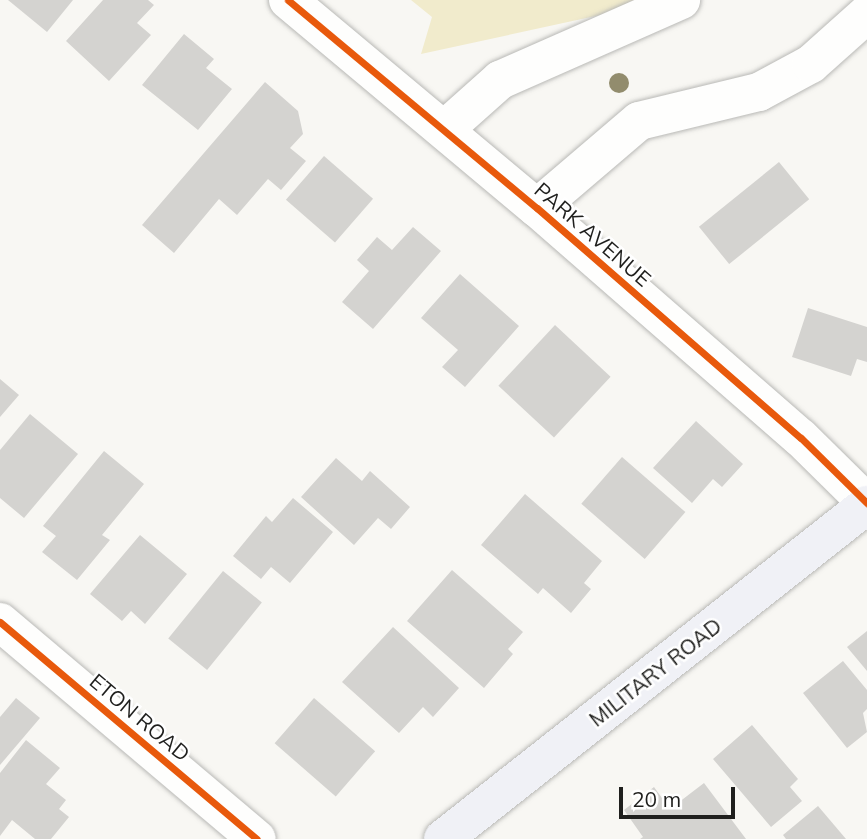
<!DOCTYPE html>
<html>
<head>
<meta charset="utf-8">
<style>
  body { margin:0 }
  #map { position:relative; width:867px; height:839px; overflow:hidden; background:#f8f7f3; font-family:Mulish,sans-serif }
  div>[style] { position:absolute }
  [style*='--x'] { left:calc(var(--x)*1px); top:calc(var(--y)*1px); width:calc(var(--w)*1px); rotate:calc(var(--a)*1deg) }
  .green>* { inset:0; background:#f1ebcc }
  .building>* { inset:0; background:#d4d3d0; transform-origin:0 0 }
  .roads { filter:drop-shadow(0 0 2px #b9b9b6) drop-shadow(0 0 2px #b9b9b6) }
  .minor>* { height:38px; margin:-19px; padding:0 19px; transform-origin:19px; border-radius:19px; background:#fefefd }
  .major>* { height:38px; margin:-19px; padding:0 19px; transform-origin:19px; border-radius:19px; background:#f0f1f6 }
  .cycleway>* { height:7px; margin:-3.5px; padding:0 3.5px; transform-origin:3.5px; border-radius:3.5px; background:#e8590c }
  .trees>* { width:20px; height:20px; margin:-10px; border-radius:50%; background:#928c6d }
  span { translate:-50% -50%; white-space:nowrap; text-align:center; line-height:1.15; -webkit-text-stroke:5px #fff; paint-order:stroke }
  .street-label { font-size:21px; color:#1f1f1d }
  .scale { position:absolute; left:619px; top:787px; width:116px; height:32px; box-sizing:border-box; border:4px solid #1f1f1d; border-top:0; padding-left:9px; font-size:21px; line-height:24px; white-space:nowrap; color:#1f1f1d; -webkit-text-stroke:5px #fff; paint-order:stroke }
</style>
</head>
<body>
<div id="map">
  <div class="green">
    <i style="clip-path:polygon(411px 0,644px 0,637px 7px,421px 54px,432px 17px)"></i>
  </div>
  <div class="building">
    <i style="clip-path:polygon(8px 0,73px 0,47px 32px)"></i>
    <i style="clip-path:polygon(103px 0,148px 0,154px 5px,137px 23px,151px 35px,109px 81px,66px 41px)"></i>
    <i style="clip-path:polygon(184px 34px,214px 59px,206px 68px,232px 89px,198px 130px,142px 85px)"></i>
    <i style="clip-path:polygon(265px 82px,298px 111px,303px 134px,290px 148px,306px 161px,281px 190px,268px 179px,237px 215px,219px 199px,174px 253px,142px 225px)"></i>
    <i style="left:324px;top:156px;width:65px;height:58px;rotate:41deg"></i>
    <i style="left:779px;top:162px;width:48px;height:103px;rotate:51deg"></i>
    <i style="clip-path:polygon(413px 227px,441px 251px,373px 329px,342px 302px,369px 271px,357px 260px,377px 237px,392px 250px)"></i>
    <i style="clip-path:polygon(460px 274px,519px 326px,465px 387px,442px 367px,458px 350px,421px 318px)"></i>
    <i style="clip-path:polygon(808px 308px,867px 327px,867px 362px,857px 359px,851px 376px,792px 357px)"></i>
    <i style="left:555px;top:325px;width:76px;height:83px;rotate:43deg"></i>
    <i style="clip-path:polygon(0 379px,19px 395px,0 417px)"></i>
    <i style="clip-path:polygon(30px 414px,78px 454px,24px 518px,0 498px,0 450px)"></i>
    <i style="clip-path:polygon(696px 421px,743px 464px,722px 487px,713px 479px,692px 503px,653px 468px)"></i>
    <i style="clip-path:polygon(104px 451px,144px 484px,102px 535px,110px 540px,77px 580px,42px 552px,56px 536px,43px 526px)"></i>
    <i style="left:622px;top:457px;width:84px;height:62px;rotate:41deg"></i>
    <i style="clip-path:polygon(336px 458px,362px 481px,370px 471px,410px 507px,391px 529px,378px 518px,354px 545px,301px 497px)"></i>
    <i style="clip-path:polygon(525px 494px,602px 561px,584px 583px,591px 589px,571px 613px,543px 588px,538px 594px,481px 545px)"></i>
    <i style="clip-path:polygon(293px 498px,333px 532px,290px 583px,271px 567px,261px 579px,233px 556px,266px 516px,272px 522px)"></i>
    <i style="clip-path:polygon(140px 535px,187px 574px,145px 624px,131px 611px,122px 621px,90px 594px)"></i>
    <i style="clip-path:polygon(452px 570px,523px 632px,508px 649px,513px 654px,484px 688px,407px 621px)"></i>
    <i style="left:223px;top:571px;width:50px;height:87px;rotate:39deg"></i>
    <i style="clip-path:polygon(393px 627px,459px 688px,433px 717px,423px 707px,399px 733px,342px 682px)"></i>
    <i style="clip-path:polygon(867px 631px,867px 671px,847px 647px)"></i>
    <i style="clip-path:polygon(843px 661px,867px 690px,867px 709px,863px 713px,867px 732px,847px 748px,803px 693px)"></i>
    <i style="clip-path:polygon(16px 698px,40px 718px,0 765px,0 717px)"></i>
    <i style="left:314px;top:698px;width:81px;height:60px;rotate:41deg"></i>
    <i style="clip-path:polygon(752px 725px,798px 779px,790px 787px,802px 801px,771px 827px,713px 759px)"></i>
    <i style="clip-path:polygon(26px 740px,60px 768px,46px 784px,66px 800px,59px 809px,69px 817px,51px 839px,35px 839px,12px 820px,0 836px,0 773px)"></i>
    <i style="clip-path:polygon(704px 783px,746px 839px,640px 839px,643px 837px,624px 810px,654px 787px,670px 809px)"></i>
    <i style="clip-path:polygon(818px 806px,846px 839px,786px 839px,783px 835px)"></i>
  </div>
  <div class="roads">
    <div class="minor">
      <i style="--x:288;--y:0;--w:324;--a:39.9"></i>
      <i style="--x:537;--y:208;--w:350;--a:41.1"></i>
      <i style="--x:801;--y:438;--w:93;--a:44.6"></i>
      <i style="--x:445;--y:129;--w:74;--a:-41.7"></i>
      <i style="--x:500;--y:80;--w:198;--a:-23.8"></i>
      <i style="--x:537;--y:208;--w:134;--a:-40.5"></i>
      <i style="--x:639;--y:121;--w:123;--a:-13.6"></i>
      <i style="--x:759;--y:92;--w:59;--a:-28.3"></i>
      <i style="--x:811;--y:64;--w:75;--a:-41.8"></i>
      <i style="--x:0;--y:622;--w:336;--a:40.2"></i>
    </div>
    <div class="major">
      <i style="--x:443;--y:839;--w:540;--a:-38.23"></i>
    </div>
  </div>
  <div class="cycleway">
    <i style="--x:288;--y:0;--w:324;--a:39.9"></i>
    <i style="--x:537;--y:208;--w:350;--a:41.1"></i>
    <i style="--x:801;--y:438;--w:93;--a:44.6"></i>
    <i style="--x:0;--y:622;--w:336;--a:40.2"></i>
  </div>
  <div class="trees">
    <i style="left:619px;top:83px"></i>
  </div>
  <div class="street-label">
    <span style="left:593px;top:234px;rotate:41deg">PARK AVENUE</span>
    <span style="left:655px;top:672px;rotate:-38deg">MILITARY ROAD</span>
    <span style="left:140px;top:717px;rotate:40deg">ETON ROAD</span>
  </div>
  <div class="scale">20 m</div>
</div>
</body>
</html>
